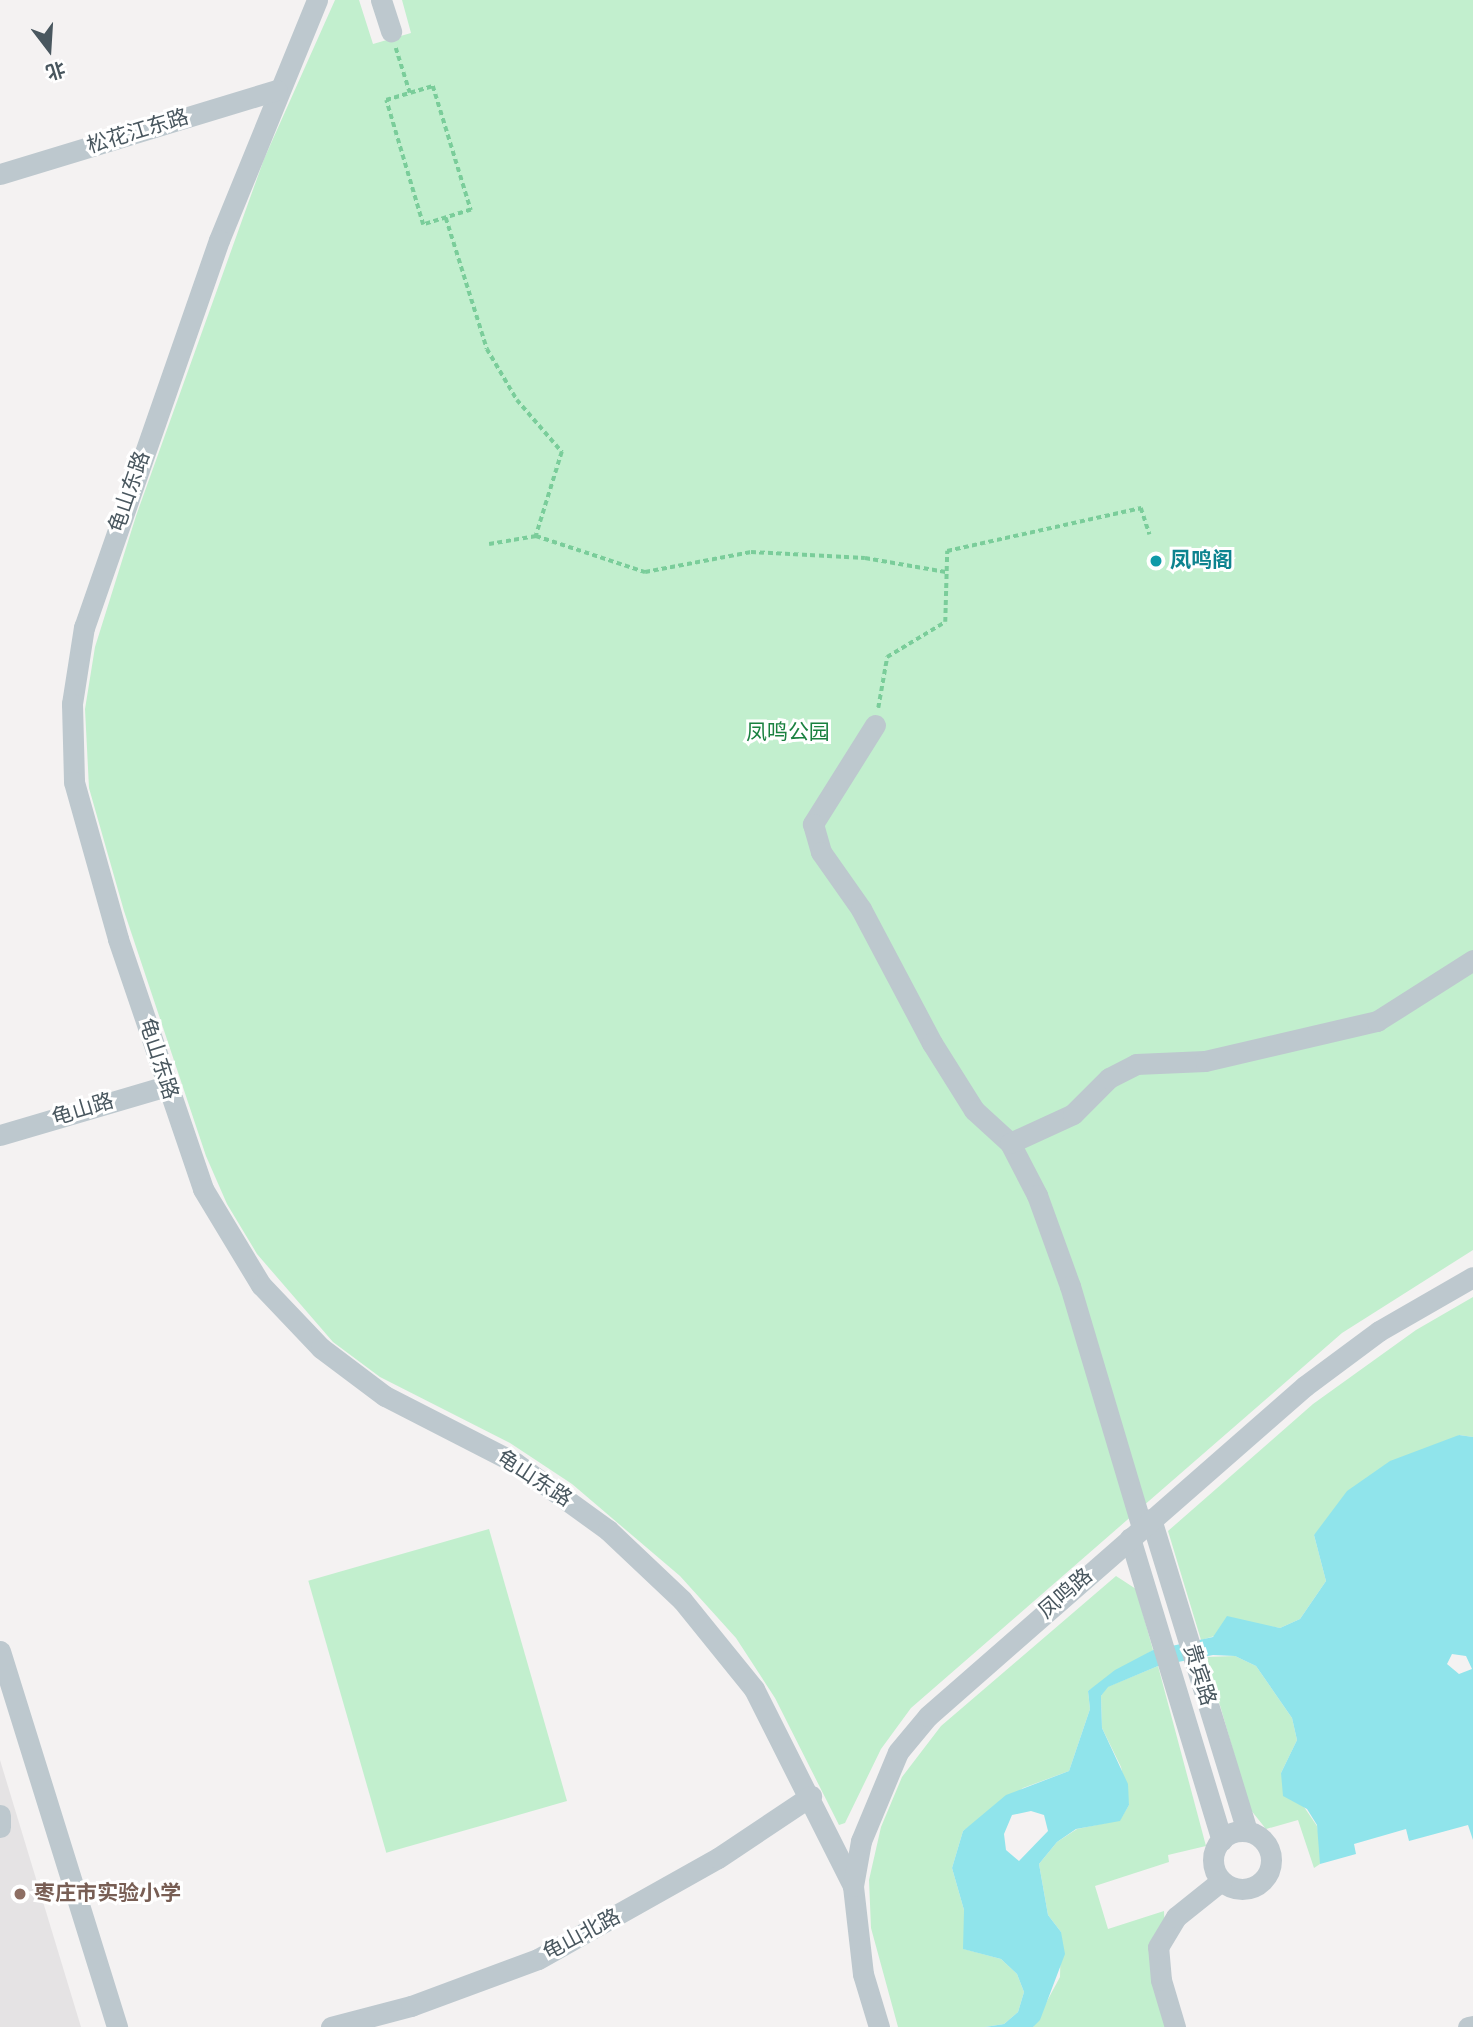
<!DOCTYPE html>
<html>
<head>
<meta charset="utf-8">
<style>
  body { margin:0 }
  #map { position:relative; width:1473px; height:2027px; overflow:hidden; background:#f4f2f2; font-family:"Sofia Sans Condensed","Noto Sans SC",sans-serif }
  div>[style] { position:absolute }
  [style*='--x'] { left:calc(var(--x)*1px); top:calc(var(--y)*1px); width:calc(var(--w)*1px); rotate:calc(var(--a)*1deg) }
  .education>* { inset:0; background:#e5e3e4 }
  .green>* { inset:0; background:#c2efce; transform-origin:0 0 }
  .water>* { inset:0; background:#90e4eb }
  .path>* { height:3.5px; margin-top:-1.75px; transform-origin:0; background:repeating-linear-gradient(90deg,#7acd9a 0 5px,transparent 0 8.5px) }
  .minor>* { height:21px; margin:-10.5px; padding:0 10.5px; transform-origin:10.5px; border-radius:10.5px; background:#bdc8ce }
  .minor>.ring { margin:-10.5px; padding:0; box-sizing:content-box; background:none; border:21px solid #bdc8ce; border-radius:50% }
  .dots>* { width:19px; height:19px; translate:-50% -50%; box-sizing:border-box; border:4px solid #fff; border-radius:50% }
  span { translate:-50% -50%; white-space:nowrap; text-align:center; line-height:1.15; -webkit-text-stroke:6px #fff; paint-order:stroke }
  .street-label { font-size:21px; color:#49575f }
  .culture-label { font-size:21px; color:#0d838f; font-weight:700 }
  .left { translate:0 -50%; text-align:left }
  .park-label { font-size:21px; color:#1a8140 }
  .education-label { font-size:21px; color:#785e54; font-weight:700 }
  .north { position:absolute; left:14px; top:14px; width:70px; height:70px; -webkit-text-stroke:5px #fff; paint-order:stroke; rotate:163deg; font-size:19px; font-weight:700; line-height:28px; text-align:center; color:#49575f }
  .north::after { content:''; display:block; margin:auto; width:24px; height:32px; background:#49575f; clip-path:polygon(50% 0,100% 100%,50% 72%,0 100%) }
</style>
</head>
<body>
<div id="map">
  <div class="education">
    <i style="clip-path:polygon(0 1760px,81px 2027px,0 2027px)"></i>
  </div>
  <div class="green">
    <i style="clip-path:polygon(335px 0,359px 0,373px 44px,411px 33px,402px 0,1473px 0,1473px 1250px,1342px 1333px,911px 1708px,881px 1749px,845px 1823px,839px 1825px,775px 1698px,736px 1638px,680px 1576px,572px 1484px,510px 1443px,380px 1377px,333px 1342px,257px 1254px,227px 1204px,206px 1156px,124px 911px,89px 788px,85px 709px,95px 647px,136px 516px,264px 159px)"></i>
    <i style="clip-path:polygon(1473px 1297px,1473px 1437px,1459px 1435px,1314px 1535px,1326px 1581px,1300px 1619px,1280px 1628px,1256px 1624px,1201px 1640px,1168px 1531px,1313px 1404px,1416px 1330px)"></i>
    <i style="left:489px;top:1529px;width:283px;height:188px;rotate:74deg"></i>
    <i style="clip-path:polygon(1116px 1576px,1136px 1589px,1153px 1650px,1088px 1691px,1090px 1709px,1069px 1771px,1023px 1788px,963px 1831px,952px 1868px,964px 1910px,964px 1949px,1001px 1959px,1017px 1974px,1024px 1992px,1018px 2012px,1004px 2024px,985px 2027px,898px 2027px,871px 1928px,869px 1880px,881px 1827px,902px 1777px,941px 1726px)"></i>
    <i style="clip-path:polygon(1235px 1656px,1256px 1666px,1292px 1718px,1297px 1740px,1281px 1773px,1317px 1826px,1321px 1847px,1320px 1864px,1314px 1868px,1298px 1820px,1266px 1829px,1250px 1809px,1206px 1657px)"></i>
    <i style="clip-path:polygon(1158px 1666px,1206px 1846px,1168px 1855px,1169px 1862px,1095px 1886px,1108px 1929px,1164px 1911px,1168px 2027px,1033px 2027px,1060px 1977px,1061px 1932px,1048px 1915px,1039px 1864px,1057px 1842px,1077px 1829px,1120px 1820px,1129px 1805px,1121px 1767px,1102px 1728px,1101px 1696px,1107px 1687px)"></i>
  </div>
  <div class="water">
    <i style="clip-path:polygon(evenodd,1459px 1435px,1473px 1437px,1473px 1840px,1468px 1825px,1409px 1841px,1406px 1829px,1354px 1844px,1356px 1854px,1320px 1864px,1317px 1825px,1307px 1809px,1283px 1796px,1281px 1773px,1297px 1740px,1292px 1718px,1256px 1666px,1235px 1656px,1213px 1655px,1158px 1666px,1108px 1687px,1101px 1696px,1102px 1728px,1128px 1784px,1129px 1805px,1120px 1821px,1076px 1829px,1057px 1842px,1039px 1864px,1048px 1915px,1061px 1932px,1065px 1954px,1040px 2020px,1033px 2027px,985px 2027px,1004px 2024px,1018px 2012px,1024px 1992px,1017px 1974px,1001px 1959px,963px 1949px,964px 1910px,952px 1868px,963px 1831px,1006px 1795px,1069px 1771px,1090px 1709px,1088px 1691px,1115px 1670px,1153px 1650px,1213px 1637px,1227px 1616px,1280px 1628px,1300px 1619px,1326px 1581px,1314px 1535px,1347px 1491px,1390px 1461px,1459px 1435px,1452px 1654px,1466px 1656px,1472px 1669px,1459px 1674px,1447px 1664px,1452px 1654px,1459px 1435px,1031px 1811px,1044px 1815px,1048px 1831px,1019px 1861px,1006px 1850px,1004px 1834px,1012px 1815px,1031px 1811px)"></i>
  </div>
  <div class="path">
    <i style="--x:396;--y:48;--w:47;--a:72.7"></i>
    <i style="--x:433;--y:86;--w:130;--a:73"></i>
    <i style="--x:471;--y:210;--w:50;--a:162.6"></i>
    <i style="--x:423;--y:225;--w:130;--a:-106.5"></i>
    <i style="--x:386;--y:100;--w:49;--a:-16.6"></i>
    <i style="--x:446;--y:218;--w:137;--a:72.6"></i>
    <i style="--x:487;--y:349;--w:59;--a:59.5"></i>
    <i style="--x:517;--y:400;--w:69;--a:49.1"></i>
    <i style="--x:562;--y:452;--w:88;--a:107.2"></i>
    <i style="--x:536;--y:536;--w:115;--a:18.3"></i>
    <i style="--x:645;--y:572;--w:108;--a:-10.7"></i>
    <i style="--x:751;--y:552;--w:114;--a:3"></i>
    <i style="--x:865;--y:558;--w:82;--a:9.8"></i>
    <i style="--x:489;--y:544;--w:48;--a:-9.7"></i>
    <i style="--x:878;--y:708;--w:52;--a:-80"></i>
    <i style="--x:887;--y:657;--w:68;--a:-31.1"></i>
    <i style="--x:945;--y:622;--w:71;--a:-88.4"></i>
    <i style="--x:947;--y:551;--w:199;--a:-12.5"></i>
    <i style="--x:1141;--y:508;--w:28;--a:72"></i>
  </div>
  <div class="minor">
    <i style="--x:317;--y:0;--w:259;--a:112.2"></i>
    <i style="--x:219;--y:240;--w:410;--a:109.2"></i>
    <i style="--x:84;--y:627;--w:78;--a:98.9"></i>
    <i style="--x:72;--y:704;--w:78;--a:88.5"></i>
    <i style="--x:74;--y:782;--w:163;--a:74.3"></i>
    <i style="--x:118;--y:939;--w:264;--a:71.2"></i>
    <i style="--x:203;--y:1189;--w:112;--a:58.9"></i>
    <i style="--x:261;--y:1285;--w:87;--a:46.4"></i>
    <i style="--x:321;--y:1348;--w:80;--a:36.9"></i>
    <i style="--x:385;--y:1396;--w:145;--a:27.1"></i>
    <i style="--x:514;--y:1462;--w:116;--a:35.9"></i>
    <i style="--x:608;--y:1530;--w:102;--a:43.4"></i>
    <i style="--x:682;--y:1600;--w:114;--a:51"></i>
    <i style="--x:754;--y:1689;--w:220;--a:63.3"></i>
    <i style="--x:381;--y:0;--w:33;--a:72"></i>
    <i style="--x:0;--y:174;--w:289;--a:-16.9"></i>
    <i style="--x:875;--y:725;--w:117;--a:122.1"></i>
    <i style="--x:813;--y:824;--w:29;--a:74"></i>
    <i style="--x:821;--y:852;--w:70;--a:54.9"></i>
    <i style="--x:861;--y:909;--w:152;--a:62.1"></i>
    <i style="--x:932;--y:1043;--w:79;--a:57.9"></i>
    <i style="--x:974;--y:1110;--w:49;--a:42.5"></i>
    <i style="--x:1010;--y:1143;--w:59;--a:62.6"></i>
    <i style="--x:1037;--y:1195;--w:97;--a:70.1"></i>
    <i style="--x:1070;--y:1286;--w:252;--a:73.4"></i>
    <i style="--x:0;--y:1135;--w:174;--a:-16.4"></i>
    <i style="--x:1010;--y:1143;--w:69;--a:-24.7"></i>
    <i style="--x:1073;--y:1114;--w:51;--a:-45"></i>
    <i style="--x:1109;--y:1078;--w:30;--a:-27"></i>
    <i style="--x:1136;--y:1064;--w:69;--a:-2.5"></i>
    <i style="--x:1205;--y:1061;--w:177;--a:-13.1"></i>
    <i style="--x:1377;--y:1021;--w:114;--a:-32.4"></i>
    <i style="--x:1151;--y:1519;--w:326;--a:72.9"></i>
    <i style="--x:1130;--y:1538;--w:316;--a:73.1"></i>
    <i style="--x:0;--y:1651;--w:394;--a:72.7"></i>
    <i style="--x:0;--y:1815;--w:12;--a:90"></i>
    <i class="ring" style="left:1213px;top:1831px;width:37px;height:37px"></i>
    <i style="--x:331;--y:2027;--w:83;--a:-14.7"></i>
    <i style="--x:411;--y:2006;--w:135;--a:-20.3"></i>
    <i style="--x:538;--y:1959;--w:206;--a:-29.3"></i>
    <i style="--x:718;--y:1858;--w:112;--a:-33.7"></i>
    <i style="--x:879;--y:2027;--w:55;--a:-106.8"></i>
    <i style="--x:863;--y:1974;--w:89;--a:-96.5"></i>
    <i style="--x:853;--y:1886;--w:46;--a:-79.9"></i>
    <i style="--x:861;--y:1841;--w:96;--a:-67.4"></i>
    <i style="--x:898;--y:1752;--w:47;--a:-50.2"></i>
    <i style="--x:928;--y:1716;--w:501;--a:-41.2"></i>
    <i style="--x:1305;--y:1386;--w:92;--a:-36.6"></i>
    <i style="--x:1379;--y:1331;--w:108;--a:-29.9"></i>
    <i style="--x:1175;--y:2027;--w:49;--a:-106.6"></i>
    <i style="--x:1161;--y:1980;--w:33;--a:-95"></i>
    <i style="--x:1158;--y:1947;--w:35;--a:-59"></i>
    <i style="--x:1176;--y:1917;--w:58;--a:-38.7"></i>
    <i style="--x:1468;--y:2027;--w:5;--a:-11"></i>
  </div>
  <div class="dots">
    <i style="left:1156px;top:561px;background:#0f9aa8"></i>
    <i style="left:20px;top:1894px;background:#8d6e63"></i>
  </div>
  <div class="street-label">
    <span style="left:138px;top:132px;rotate:-17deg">松花江东路</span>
    <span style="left:130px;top:492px;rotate:-71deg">龟山东路</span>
    <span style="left:158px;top:1059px;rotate:72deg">龟山东路</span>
    <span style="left:83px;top:1110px;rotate:-17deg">龟山路</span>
    <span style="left:534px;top:1479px;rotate:33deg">龟山东路</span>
    <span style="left:1066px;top:1594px;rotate:-41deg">凤鸣路</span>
    <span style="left:1199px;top:1675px;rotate:73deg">贵宾路</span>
    <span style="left:582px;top:1935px;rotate:-28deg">龟山北路</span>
  </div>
  <div class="culture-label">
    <span class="left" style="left:1170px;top:561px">凤鸣阁</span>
  </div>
  <div class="park-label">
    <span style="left:788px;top:733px">凤鸣公园</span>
  </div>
  <div class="education-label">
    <span class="left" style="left:34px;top:1894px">枣庄市实验小学</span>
  </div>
  <div class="north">北</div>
</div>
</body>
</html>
